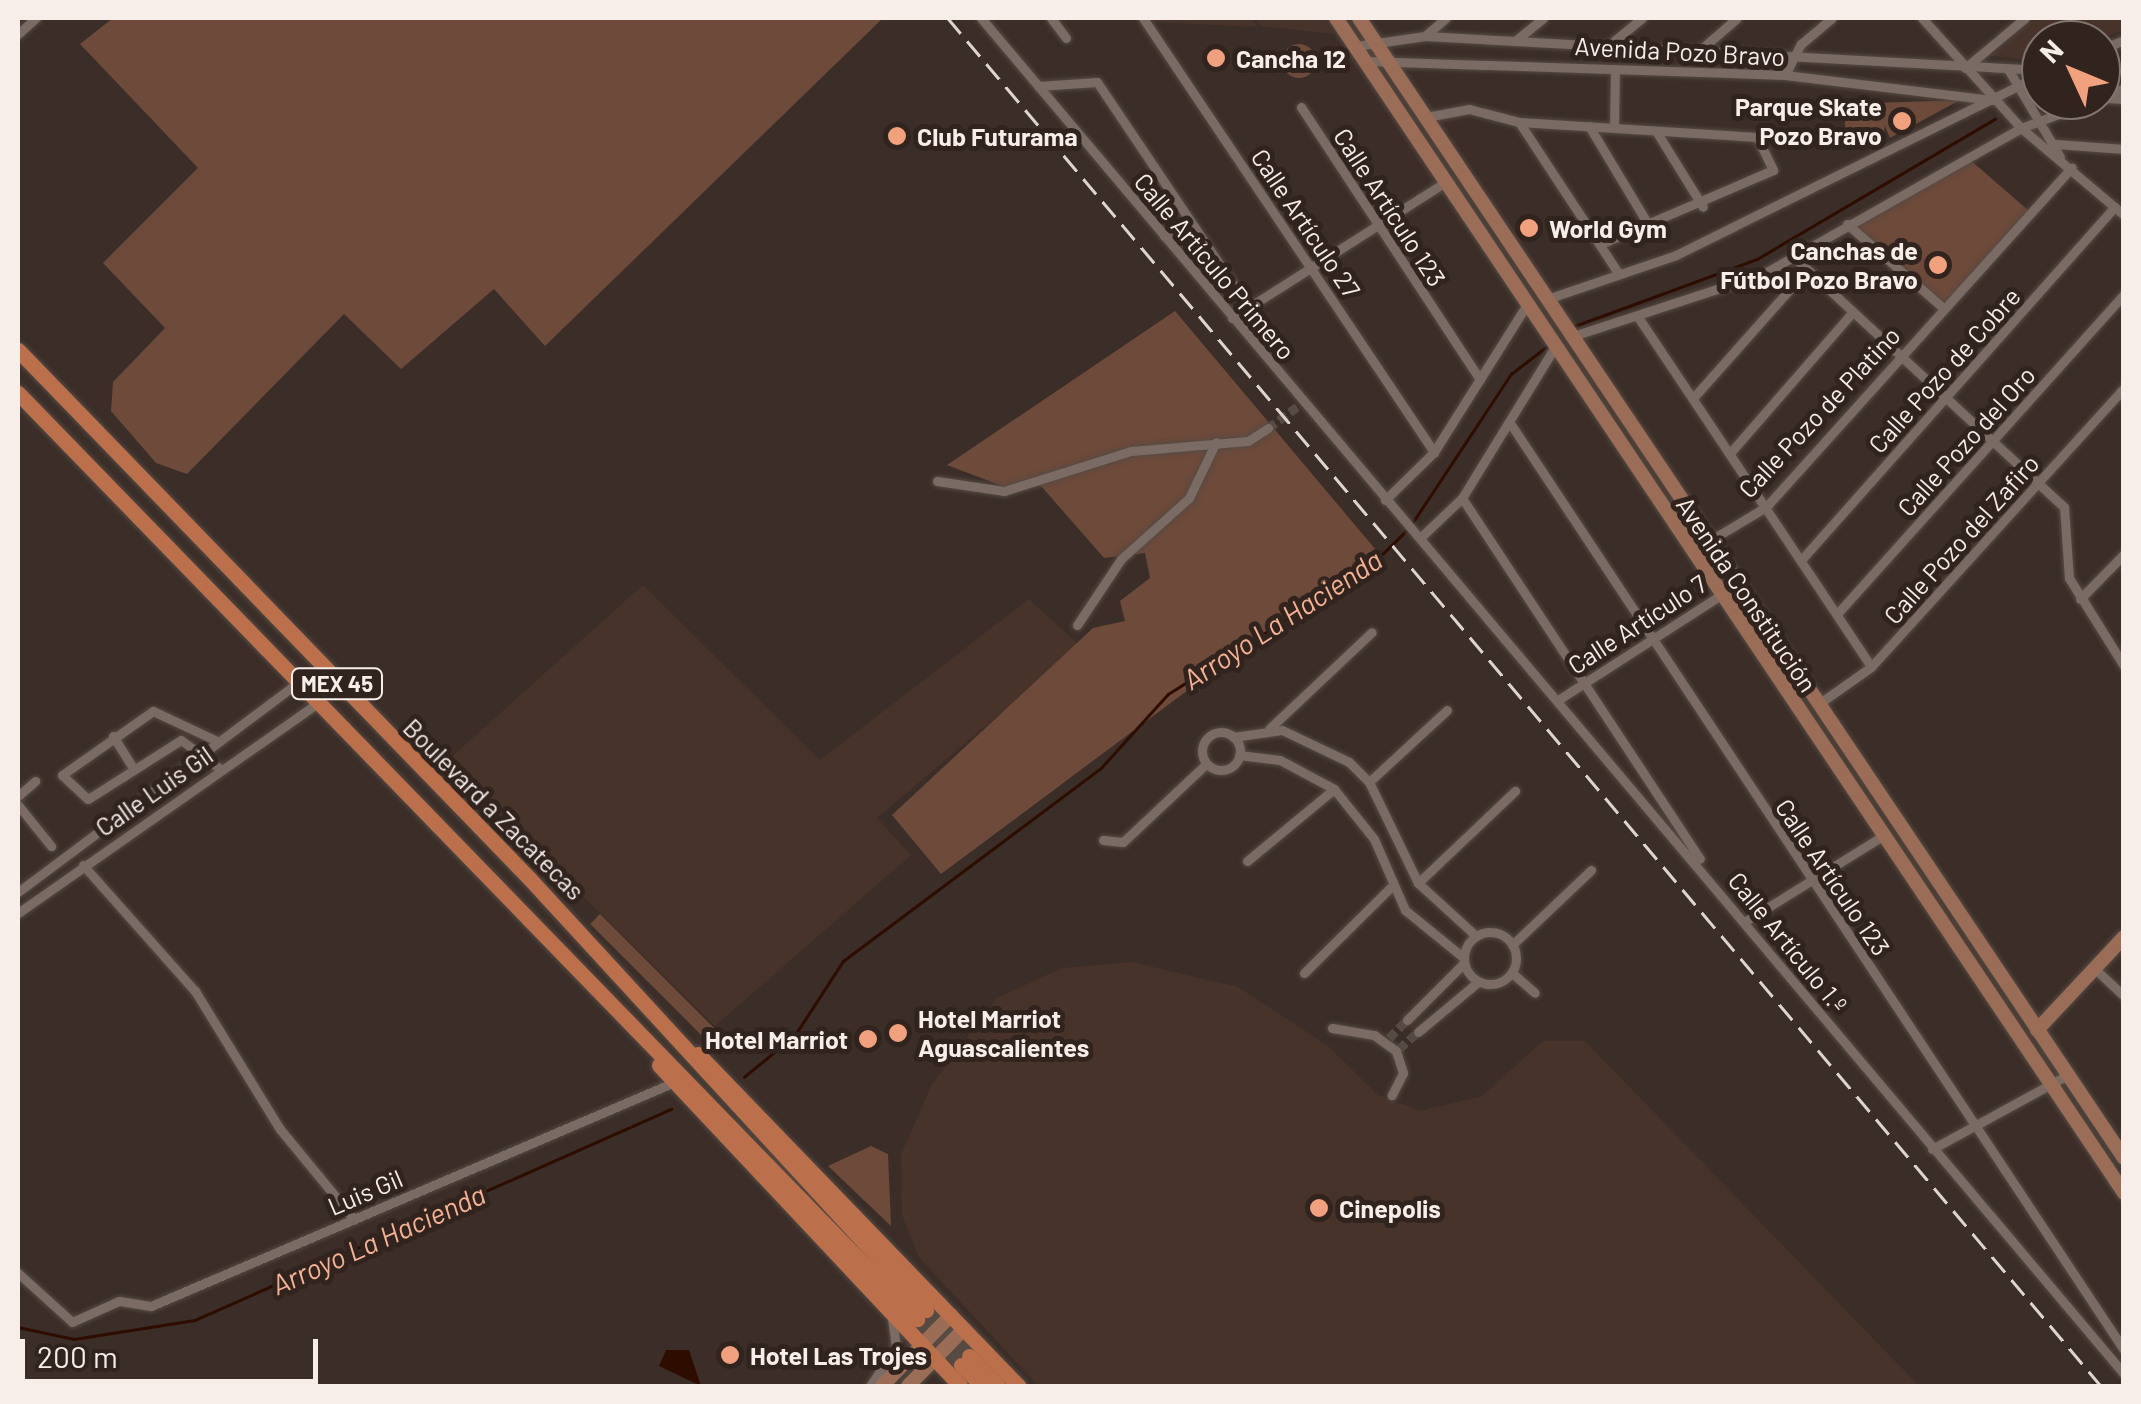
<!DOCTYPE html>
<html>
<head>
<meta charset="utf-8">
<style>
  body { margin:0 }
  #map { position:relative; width:2141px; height:1404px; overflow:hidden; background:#3b2e28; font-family:Barlow,sans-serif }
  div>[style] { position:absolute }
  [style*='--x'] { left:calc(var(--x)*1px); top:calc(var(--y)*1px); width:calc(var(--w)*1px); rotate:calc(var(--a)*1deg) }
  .built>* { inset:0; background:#47332a }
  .green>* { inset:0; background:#6d4a3a; transform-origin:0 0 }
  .round { border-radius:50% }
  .water>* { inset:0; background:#2e0c00 }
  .stream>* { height:2.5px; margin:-1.25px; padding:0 1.25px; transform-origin:1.25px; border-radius:1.25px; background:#2e0c00 }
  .street-tunnel>* { height:9px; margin-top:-4.5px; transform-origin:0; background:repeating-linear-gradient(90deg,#574b45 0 9px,transparent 0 13.5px) }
  .primary-tunnel>* { height:15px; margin-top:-7.5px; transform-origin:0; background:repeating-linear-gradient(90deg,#574b45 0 15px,transparent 0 23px) }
  .roads { filter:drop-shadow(0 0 2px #554a44) drop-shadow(0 0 2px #554a44) }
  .street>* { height:9px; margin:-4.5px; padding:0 4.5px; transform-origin:4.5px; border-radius:4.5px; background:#7a6b64 }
  .street>.ring { margin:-4.5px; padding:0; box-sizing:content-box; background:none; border:9px solid #7a6b64; border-radius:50% }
  .secondary>* { height:14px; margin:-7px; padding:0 7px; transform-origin:7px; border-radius:7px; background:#9b6d57 }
  .primary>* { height:15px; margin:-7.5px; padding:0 7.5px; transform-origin:7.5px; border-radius:7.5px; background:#bc6f4b }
  .rail>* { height:2.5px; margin-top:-1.25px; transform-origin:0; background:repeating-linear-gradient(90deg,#ded5d1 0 20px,transparent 0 30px) }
  .dots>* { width:28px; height:28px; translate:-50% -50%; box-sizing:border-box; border:5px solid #31241e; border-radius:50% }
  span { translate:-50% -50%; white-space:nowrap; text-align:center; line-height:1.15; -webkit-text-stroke:10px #31241e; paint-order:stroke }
  .shield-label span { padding:2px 8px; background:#31241e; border:2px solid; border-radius:8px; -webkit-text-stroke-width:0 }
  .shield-label { font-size:22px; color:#f7eeea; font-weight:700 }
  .street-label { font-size:25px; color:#f7eeea }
  .poi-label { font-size:25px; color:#f7eeea; font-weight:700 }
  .left { translate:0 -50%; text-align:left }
  .right { translate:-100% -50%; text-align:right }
  .water-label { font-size:28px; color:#f7b294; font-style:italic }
  .frame { position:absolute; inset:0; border:20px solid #f7eeea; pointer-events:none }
  .north { position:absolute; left:2021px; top:20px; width:100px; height:100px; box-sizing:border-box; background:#31241e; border:2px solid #807570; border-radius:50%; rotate:314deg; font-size:28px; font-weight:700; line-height:40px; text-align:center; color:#f7eeea }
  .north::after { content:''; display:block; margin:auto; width:35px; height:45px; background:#f2a17e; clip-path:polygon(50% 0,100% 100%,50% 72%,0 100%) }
  .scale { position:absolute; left:20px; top:1339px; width:298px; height:45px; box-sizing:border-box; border:5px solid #f7eeea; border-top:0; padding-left:12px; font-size:30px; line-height:35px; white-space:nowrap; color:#f7eeea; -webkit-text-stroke:8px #31241e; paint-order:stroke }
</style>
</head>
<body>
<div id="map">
  <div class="built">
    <i style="clip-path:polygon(1150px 18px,1251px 18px,1258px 27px,1154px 22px)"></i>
    <i style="clip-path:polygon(1255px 18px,1323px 18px,1334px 34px,1261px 26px)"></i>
    <i style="clip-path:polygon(2037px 18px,2123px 18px,2123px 30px,2099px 40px,2041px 40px,2041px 61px,1991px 56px)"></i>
    <i style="clip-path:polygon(643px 585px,820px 760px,1029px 599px,1080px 646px,877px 818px,911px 855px,715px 1026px,446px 762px)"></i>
    <i style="clip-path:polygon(1132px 962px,1238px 987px,1328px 1046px,1378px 1095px,1420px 1111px,1482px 1096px,1543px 1041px,1585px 1041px,1919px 1386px,1038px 1386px,919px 1257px,902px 1215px,901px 1155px,931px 1086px,997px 998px,1062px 968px)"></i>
  </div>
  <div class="green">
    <i style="clip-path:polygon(113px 18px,883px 18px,545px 346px,494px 289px,401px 369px,344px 314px,187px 474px,156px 463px,111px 411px,113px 382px,165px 328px,103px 263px,198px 168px,80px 44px)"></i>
    <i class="round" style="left:1282px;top:44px;width:34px;height:34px"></i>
    <i style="clip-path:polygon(1960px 100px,1890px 138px,1875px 103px)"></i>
    <i class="round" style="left:1845px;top:104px;width:40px;height:40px"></i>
    <i style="clip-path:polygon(1968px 158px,2029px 211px,1943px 306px,1848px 224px)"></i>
    <i style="clip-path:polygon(1175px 311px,1376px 550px,941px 874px,892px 815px,1093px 628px,1125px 621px,1120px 601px,1150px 578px,1145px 553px,1104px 558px,1041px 486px,1002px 486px,947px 465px)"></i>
    <i style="left:600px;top:914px;width:169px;height:14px;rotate:45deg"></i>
    <i style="clip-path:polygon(871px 1146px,888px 1154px,891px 1226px,828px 1166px)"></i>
  </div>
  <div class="water">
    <i style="clip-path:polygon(666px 1350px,689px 1350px,701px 1386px,659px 1366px)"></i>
  </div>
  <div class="stream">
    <i style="--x:2101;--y:75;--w:24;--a:-19"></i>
    <i style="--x:2038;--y:97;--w:3;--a:-18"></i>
    <i style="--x:1572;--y:327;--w:197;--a:-20.2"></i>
    <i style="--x:1757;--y:259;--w:276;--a:-30.5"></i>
    <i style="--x:1413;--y:522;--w:178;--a:-56.5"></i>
    <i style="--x:1511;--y:374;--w:49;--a:-37.6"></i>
    <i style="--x:744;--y:1077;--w:66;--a:-39.5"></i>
    <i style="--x:795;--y:1035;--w:88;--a:-57"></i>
    <i style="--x:843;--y:961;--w:321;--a:-36.8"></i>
    <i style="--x:1100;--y:769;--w:101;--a:-47.8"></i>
    <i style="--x:1168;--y:694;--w:238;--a:-32.3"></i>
    <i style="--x:1369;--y:567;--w:54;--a:-44.3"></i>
    <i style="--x:18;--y:1327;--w:57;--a:12.1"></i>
    <i style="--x:74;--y:1339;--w:122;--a:-8.9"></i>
    <i style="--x:195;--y:1320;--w:521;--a:-23.91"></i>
  </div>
  <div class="street-tunnel">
    <i style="--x:1268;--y:428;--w:41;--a:-36"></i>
    <i style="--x:1389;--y:1038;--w:25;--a:-45"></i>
    <i style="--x:1399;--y:1049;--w:25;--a:-42"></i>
  </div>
  <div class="primary-tunnel">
    <i style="--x:926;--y:1310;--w:63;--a:46.9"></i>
    <i style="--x:917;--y:1319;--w:64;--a:46.3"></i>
  </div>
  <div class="roads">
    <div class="street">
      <i style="--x:981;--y:18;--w:1773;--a:49.87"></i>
      <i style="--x:1051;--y:18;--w:25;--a:53"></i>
      <i style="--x:1143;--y:18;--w:523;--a:56.16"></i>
      <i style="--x:1922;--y:18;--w:148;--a:48"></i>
      <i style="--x:2021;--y:128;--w:135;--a:40.2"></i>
      <i style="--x:18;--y:34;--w:24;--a:-42"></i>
      <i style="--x:1425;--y:36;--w:28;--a:-41"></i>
      <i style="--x:1515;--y:41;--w:36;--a:-39"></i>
      <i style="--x:1356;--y:46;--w:70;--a:-8.2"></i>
      <i style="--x:1425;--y:36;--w:617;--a:3.16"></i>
      <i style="--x:1608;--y:46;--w:44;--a:-39.5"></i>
      <i style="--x:2101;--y:49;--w:25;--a:-21"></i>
      <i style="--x:1699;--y:51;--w:50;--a:-41"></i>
      <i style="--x:1366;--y:61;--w:419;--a:1.9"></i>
      <i style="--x:1785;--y:75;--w:209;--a:6.9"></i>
      <i style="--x:1965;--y:68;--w:78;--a:-39.8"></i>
      <i style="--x:2008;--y:69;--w:102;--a:59.4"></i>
      <i style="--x:1785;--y:75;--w:35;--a:-63"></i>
      <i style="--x:1801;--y:44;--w:40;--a:-40"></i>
      <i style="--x:1038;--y:86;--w:59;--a:-3.9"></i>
      <i style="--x:1097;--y:82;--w:272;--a:56.1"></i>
      <i style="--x:2101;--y:98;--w:25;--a:-23"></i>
      <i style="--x:2106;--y:98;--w:18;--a:3"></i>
      <i style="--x:1301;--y:107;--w:326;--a:56.7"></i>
      <i style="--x:1426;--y:117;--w:44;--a:-10.5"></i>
      <i style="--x:1469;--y:109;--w:52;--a:14.6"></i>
      <i style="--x:1519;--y:122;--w:238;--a:3.6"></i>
      <i style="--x:1757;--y:137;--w:37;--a:64"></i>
      <i style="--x:1773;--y:170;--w:188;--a:156.8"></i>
      <i style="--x:1519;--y:122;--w:182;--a:56.7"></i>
      <i style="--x:1589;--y:126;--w:120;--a:59"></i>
      <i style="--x:1614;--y:127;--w:58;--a:-89"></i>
      <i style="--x:1656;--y:131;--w:89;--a:58.3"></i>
      <i style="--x:2056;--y:144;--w:68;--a:4.2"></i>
      <i style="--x:1847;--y:224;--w:126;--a:41.1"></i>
      <i style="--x:1164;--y:236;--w:30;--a:-27"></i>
      <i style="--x:1795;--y:258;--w:367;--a:42.8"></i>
      <i style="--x:2064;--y:507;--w:71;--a:86"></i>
      <i style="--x:2069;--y:578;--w:104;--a:58"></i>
      <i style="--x:1547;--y:299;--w:136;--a:-18.8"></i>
      <i style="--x:1676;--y:255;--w:407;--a:-26.3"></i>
      <i style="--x:1638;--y:317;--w:420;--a:56.3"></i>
      <i style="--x:1232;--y:318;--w:255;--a:-32.5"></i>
      <i style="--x:1573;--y:336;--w:200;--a:-18.1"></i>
      <i style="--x:1763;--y:274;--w:296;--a:-29.5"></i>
      <i style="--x:2021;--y:128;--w:80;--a:-20.5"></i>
      <i style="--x:1694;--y:397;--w:169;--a:-48.4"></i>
      <i style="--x:1512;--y:426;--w:1108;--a:56.48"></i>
      <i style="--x:1731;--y:452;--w:183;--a:-49"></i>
      <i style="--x:937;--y:481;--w:68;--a:8.5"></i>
      <i style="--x:1004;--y:491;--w:133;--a:-17.5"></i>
      <i style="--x:1131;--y:451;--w:117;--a:-4.9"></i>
      <i style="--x:1248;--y:441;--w:24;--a:-33"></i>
      <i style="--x:1462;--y:498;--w:432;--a:56.6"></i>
      <i style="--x:1385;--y:500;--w:69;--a:-44.4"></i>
      <i style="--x:1434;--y:452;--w:176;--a:-57.8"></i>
      <i style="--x:1420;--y:538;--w:58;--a:-43.6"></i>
      <i style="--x:1462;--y:498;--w:180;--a:-58.4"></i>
      <i style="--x:1709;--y:541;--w:66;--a:-30.8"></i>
      <i style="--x:1766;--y:507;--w:457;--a:-48"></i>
      <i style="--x:1802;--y:559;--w:471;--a:-48.4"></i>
      <i style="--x:2080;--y:599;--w:63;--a:-45.6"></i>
      <i style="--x:1837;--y:614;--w:430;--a:-48.1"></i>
      <i style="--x:1077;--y:625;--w:79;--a:-56.3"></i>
      <i style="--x:1121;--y:559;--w:91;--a:-41.9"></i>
      <i style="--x:1189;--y:498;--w:62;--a:-64.3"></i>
      <i style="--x:1558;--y:700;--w:214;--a:-32.8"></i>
      <i style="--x:1817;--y:705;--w:66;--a:-35.1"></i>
      <i style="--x:1871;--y:667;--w:377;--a:-47.8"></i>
      <i style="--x:1269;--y:729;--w:141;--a:-43.3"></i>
      <i class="ring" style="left:1202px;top:732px;width:29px;height:29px"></i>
      <i style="--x:113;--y:736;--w:38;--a:58"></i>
      <i style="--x:1233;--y:737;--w:49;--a:-8.1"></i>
      <i style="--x:1282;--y:730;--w:74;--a:25.5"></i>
      <i style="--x:1349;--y:762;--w:28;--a:45"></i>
      <i style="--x:1369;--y:782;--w:112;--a:64.1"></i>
      <i style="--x:1418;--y:883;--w:79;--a:42.4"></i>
      <i style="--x:217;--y:741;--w:71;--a:-154.9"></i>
      <i style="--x:153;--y:711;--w:111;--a:144.9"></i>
      <i style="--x:62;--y:775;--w:35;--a:43"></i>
      <i style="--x:88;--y:799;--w:110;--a:-32.4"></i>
      <i style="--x:181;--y:740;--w:49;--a:36.6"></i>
      <i style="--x:1239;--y:755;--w:41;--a:7"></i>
      <i style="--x:1280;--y:760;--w:61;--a:28.2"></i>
      <i style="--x:1334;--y:789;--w:64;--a:51.3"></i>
      <i style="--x:1374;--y:839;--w:77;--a:66.4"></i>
      <i style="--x:1405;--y:910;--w:76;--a:39.1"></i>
      <i style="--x:1369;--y:782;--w:106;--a:-42.7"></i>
      <i style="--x:18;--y:796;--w:23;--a:-41"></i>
      <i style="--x:18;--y:805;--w:53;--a:51.2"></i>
      <i style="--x:1103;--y:840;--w:20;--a:6"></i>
      <i style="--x:1123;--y:842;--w:114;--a:-43.2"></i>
      <i style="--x:1247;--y:861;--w:113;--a:-39.6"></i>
      <i style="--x:83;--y:865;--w:169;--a:48.4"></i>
      <i style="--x:195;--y:991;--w:162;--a:58.4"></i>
      <i style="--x:280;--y:1129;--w:117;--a:50.6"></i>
      <i style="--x:1418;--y:883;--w:134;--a:-43.5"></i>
      <i style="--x:18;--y:892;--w:346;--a:-36.8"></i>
      <i style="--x:18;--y:913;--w:363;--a:-35"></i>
      <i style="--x:1746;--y:921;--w:159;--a:-31.9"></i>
      <i class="ring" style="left:1464px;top:932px;width:43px;height:43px"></i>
      <i style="--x:1512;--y:945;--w:109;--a:-43.5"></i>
      <i style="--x:2095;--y:969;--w:40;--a:43"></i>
      <i style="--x:1304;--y:973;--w:121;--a:-44.7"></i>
      <i style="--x:1512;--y:973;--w:30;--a:41"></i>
      <i style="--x:1407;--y:1020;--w:81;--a:-45"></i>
      <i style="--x:1332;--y:1028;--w:43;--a:9.5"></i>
      <i style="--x:1374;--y:1035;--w:27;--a:36"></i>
      <i style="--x:1396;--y:1051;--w:23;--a:72"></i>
      <i style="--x:1403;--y:1073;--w:25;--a:117"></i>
      <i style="--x:1418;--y:1032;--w:78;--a:-39.8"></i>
      <i style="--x:1932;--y:1149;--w:155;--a:-28.6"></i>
      <i style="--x:18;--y:1273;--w:73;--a:42.2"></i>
      <i style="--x:72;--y:1322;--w:51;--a:-24.1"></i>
      <i style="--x:119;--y:1301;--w:32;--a:9"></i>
      <i style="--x:151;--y:1306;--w:572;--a:-23.16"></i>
      <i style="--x:870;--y:1386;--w:47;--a:-56.3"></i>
      <i style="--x:896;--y:1347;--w:29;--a:-98"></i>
    </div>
    <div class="secondary">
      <i style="--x:1336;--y:18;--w:1415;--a:56.15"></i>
      <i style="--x:1359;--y:18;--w:1373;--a:56.14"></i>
      <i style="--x:2037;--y:1030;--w:127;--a:-46.9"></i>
      <i style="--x:882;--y:1386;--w:99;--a:-45.8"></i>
      <i style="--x:908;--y:1386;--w:80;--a:-45.5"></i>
    </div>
    <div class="primary">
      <i style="--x:18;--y:350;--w:735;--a:45.94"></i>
      <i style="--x:529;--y:878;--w:587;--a:47.42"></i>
      <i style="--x:18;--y:393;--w:1291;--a:45.85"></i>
      <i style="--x:698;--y:1054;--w:462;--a:46"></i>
      <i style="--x:659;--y:1065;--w:440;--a:46.8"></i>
      <i style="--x:969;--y:1356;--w:42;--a:46"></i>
      <i style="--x:961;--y:1365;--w:30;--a:45"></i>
    </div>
  </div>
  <div class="rail">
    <i style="--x:948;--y:18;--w:1789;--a:49.87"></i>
  </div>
  <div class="dots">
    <i style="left:1216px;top:58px;background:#f2a17e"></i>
    <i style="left:1902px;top:121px;background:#f2a17e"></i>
    <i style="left:897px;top:136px;background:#f2a17e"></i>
    <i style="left:1529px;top:228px;background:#f2a17e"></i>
    <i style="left:1938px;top:265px;background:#f2a17e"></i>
    <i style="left:898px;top:1033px;background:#f2a17e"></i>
    <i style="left:868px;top:1039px;background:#f2a17e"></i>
    <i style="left:1319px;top:1208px;background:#f2a17e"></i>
    <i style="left:730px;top:1355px;background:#f2a17e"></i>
  </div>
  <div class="shield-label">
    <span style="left:337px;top:684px">MEX 45</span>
  </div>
  <div class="street-label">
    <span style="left:1680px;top:51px;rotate:3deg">Avenida Pozo Bravo</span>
    <span style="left:1390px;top:207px;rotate:57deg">Calle Artículo 123</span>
    <span style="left:1306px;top:223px;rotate:56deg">Calle Artículo 27</span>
    <span style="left:1215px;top:266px;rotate:50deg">Calle Artículo Primero</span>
    <span style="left:1944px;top:370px;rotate:-48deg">Calle Pozo de Cobre</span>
    <span style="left:1819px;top:412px;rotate:-47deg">Calle Pozo de Platino</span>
    <span style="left:1966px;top:441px;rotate:-48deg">Calle Pozo del Oro</span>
    <span style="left:1961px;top:539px;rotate:-48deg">Calle Pozo del Zafiro</span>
    <span style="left:1747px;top:594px;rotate:56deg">Avenida Constitución</span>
    <span style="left:1637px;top:624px;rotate:-33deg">Calle Artículo 7</span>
    <span style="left:154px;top:791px;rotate:-35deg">Calle Luis Gil</span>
    <span style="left:494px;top:809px;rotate:45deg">Boulevard a Zacatecas</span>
    <span style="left:1833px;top:877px;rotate:56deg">Calle Artículo 123</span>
    <span style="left:1788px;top:942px;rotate:51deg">Calle Artículo 1.º</span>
    <span style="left:365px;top:1192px;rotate:-23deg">Luis Gil</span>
  </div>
  <div class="poi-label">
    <span class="left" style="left:1236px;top:58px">Cancha 12</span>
    <span class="right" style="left:1882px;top:121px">Parque Skate<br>Pozo Bravo</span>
    <span class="left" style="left:917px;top:136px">Club Futurama</span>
    <span class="left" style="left:1549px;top:228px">World Gym</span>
    <span class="right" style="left:1918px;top:265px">Canchas de<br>Fútbol Pozo Bravo</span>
    <span class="left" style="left:918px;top:1033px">Hotel Marriot<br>Aguascalientes</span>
    <span class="right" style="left:848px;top:1039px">Hotel Marriot</span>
    <span class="left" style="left:1339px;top:1208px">Cinepolis</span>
    <span class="left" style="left:750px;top:1355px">Hotel Las Trojes</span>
  </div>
  <div class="water-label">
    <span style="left:1282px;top:619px;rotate:-33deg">Arroyo La Hacienda</span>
    <span style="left:378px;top:1239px;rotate:-24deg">Arroyo La Hacienda</span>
  </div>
  <div class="frame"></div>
  <div class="north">N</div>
  <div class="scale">200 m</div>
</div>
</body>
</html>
